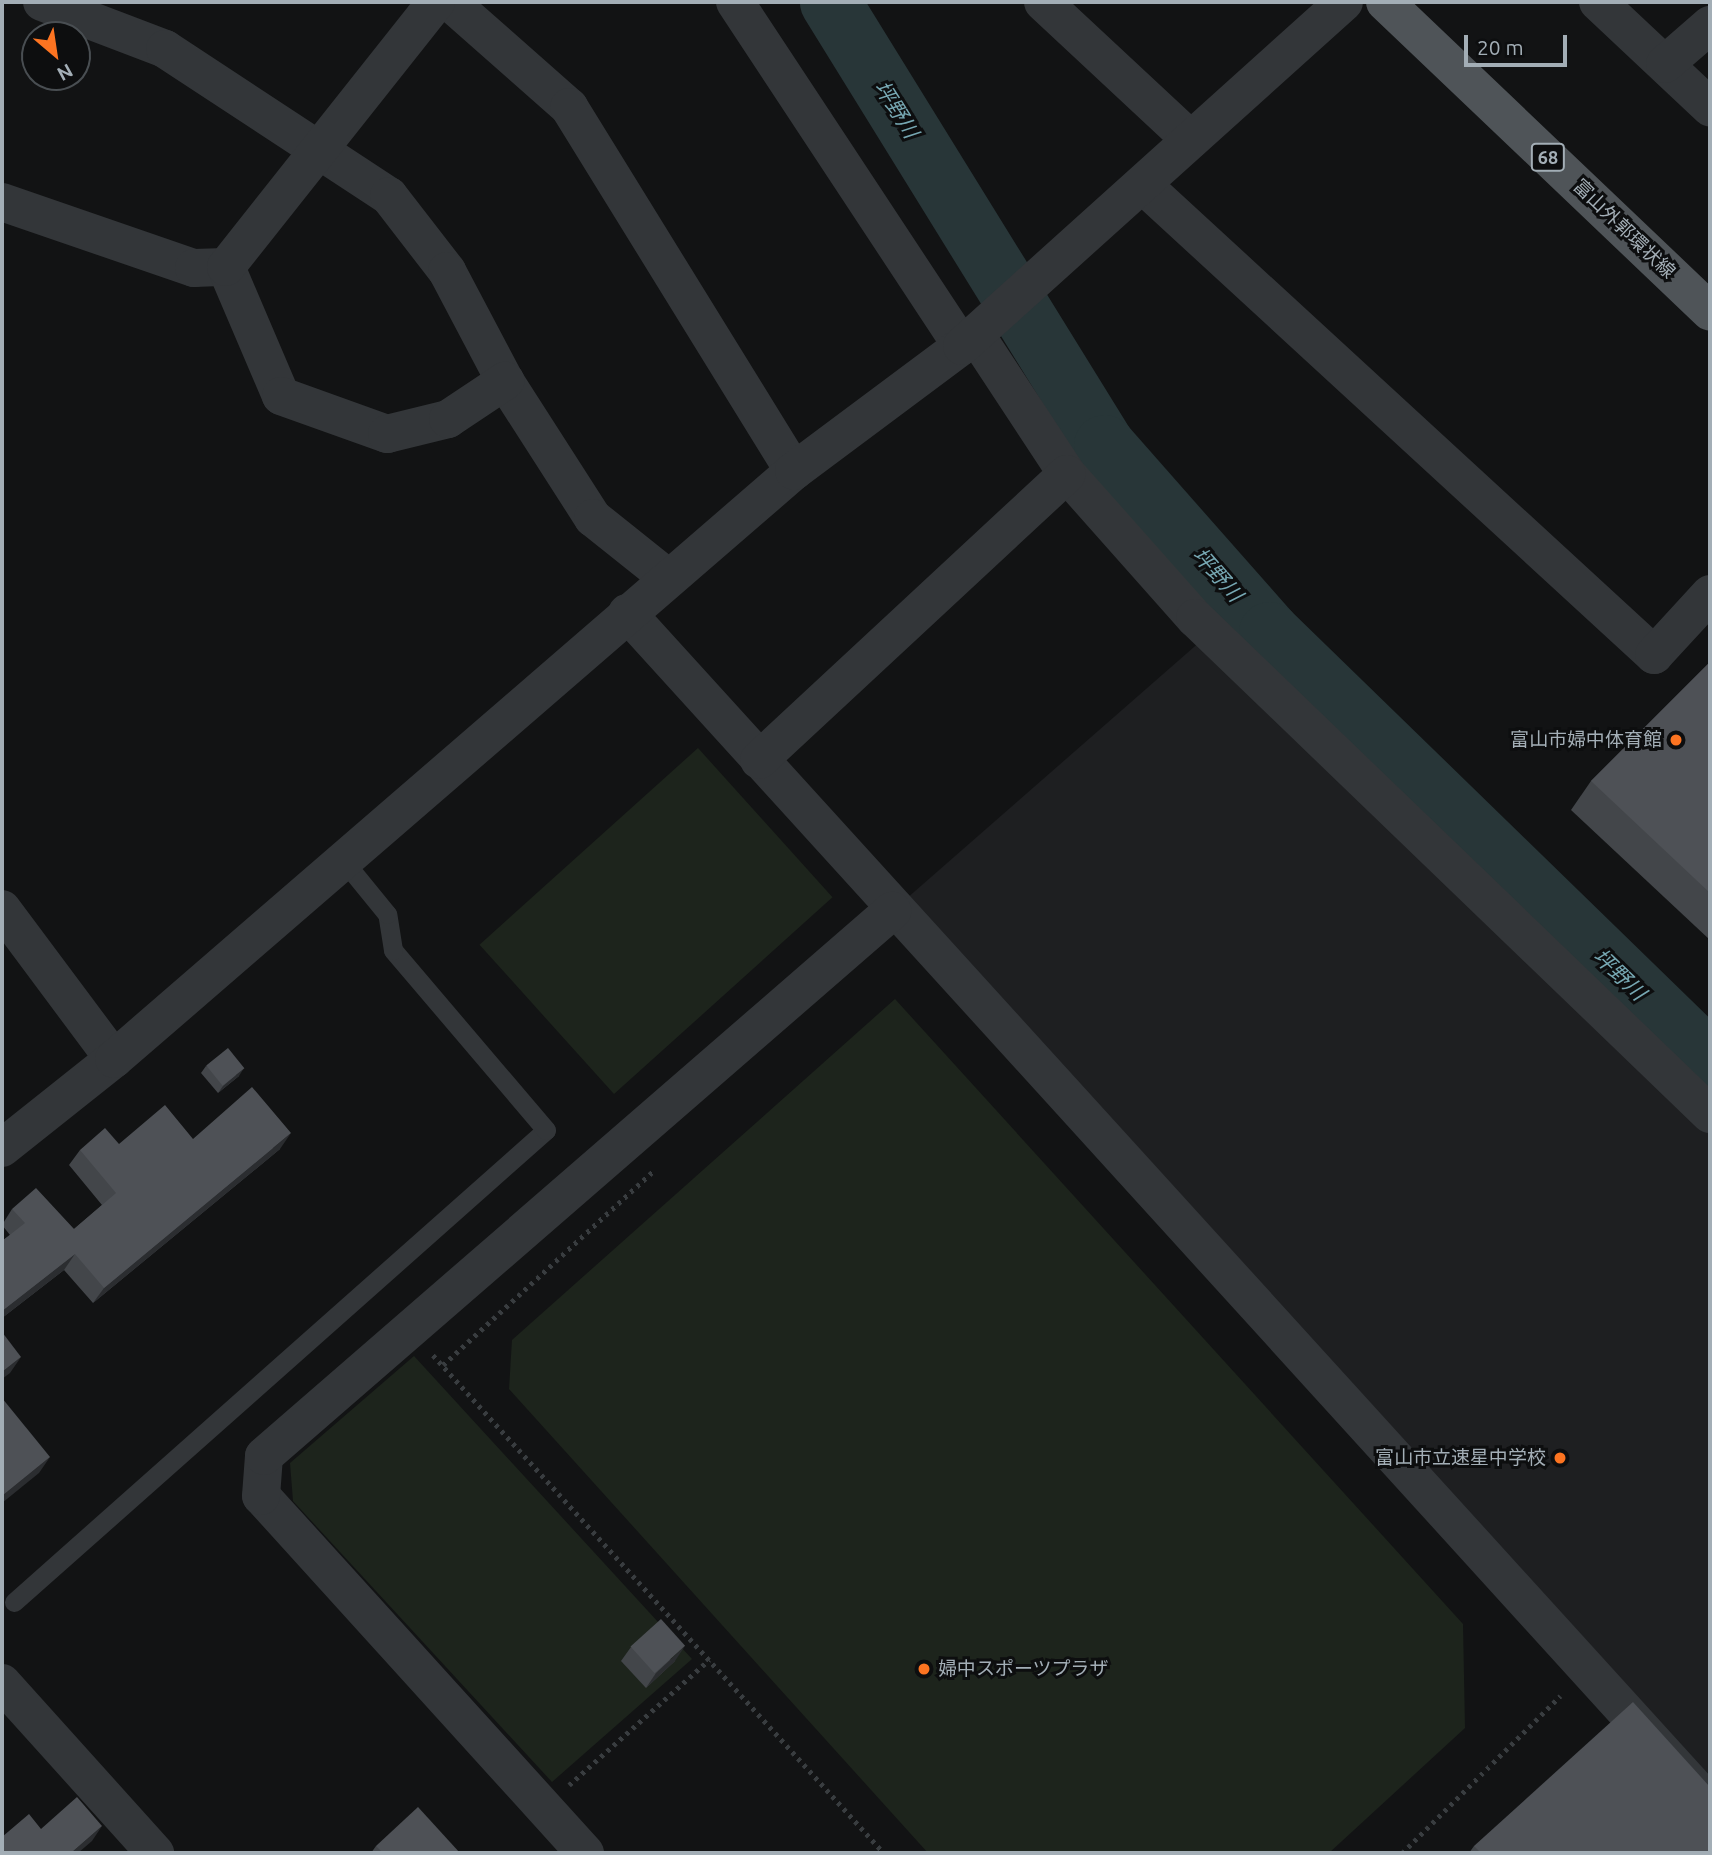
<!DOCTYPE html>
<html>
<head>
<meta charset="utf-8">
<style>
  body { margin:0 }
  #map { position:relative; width:1712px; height:1855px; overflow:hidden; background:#121314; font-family:Ubuntu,"Noto Sans JP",sans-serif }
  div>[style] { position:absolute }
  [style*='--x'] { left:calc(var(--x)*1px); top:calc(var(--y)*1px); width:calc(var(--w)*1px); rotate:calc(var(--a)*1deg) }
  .built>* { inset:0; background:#1e1f21 }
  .green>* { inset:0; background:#1d241c; transform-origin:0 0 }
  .river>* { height:61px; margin:-30.5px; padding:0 30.5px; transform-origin:30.5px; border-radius:30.5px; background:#283638 }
  .path>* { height:4.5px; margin-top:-2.25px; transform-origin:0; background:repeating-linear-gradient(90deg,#393d40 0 3.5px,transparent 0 8.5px) }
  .service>* { height:19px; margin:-9.5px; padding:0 9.5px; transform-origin:9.5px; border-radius:9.5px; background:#333639 }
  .minor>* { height:38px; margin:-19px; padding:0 19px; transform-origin:19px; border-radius:19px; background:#333639 }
  .tertiary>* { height:38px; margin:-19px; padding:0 19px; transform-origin:19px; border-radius:19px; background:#333639 }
  .primary>* { height:38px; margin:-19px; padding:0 19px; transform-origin:19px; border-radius:19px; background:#4f5458 }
  .wall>* { inset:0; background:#43464a }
  .shaded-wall>* { inset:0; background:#2b2d30 }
  .building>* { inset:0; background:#4e5156; transform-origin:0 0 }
  .dots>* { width:19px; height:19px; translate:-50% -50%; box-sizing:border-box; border:4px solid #0d0e0f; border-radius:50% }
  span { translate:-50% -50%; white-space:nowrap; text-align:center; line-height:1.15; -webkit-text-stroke:6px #0d0e0f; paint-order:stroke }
  .shield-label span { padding:2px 5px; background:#0d0e0f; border:2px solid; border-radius:5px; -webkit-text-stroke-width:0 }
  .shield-label { font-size:18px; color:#a3aeb6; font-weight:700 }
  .street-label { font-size:19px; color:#a3aeb6 }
  .poi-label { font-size:19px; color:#a3aeb6 }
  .right { translate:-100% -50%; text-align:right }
  .left { translate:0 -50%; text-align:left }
  .water-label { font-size:21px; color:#77a8b3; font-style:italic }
  .frame { position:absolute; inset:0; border:4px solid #a3aeb6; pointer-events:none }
  .north { position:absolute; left:21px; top:21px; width:70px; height:70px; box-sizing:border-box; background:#0d0e0f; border:2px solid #494e52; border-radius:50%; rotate:151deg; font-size:19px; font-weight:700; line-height:28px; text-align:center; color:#a3aeb6 }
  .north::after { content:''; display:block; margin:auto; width:24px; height:32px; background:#fd7421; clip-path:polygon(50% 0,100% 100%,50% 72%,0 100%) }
  .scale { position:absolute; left:1464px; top:35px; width:103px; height:32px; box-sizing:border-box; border:4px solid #a3aeb6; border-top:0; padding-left:9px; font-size:21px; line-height:24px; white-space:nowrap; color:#a3aeb6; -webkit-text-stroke:5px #0d0e0f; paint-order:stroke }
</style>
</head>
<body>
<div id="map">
  <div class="built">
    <i style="clip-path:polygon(1202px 640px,1710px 1126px,1710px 1790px,906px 899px)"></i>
  </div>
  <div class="green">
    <i style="left:698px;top:748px;width:201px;height:294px;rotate:48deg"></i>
    <i style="clip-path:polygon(895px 999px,1463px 1624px,1465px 1728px,1329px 1853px,928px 1853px,509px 1389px,512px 1340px)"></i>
    <i style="clip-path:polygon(414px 1356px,692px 1659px,552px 1782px,293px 1501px,290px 1463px)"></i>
  </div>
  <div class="river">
    <i style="--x:830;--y:2;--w:521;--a:58.26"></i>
    <i style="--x:1104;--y:445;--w:249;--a:48.6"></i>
    <i style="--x:1269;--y:632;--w:615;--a:44.21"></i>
  </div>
  <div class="path">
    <i style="--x:433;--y:1355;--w:672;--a:47.84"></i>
    <i style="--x:443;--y:1365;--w:287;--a:-42.7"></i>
    <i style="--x:569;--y:1785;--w:188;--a:-41.8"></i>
    <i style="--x:1402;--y:1853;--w:223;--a:-44.8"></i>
  </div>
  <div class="service">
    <i style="--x:14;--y:1602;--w:711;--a:-41.58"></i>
    <i style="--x:546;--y:1130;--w:236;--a:-130.4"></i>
    <i style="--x:393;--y:950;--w:36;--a:-99"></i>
    <i style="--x:387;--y:914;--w:70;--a:-129.2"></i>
  </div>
  <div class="minor">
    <i style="--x:42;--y:2;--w:132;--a:20.9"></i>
    <i style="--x:165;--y:49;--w:268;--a:33.3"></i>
    <i style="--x:389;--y:196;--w:95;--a:52.3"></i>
    <i style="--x:447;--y:271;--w:124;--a:62.2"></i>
    <i style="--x:505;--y:381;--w:163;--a:57.3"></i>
    <i style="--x:593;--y:518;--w:95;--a:38.6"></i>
    <i style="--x:450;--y:2;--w:159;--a:41.4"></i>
    <i style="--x:569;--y:107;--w:428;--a:58.3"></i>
    <i style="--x:735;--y:2;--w:412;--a:56.6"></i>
    <i style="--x:1043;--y:2;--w:202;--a:43"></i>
    <i style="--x:1598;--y:2;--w:154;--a:43.2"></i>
    <i style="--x:1665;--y:64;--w:60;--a:-40.9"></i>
    <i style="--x:1144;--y:186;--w:693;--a:42.6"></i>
    <i style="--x:1654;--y:655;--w:83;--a:-47.4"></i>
    <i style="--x:2;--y:202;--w:203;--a:19"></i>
    <i style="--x:194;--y:268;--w:32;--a:-2"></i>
    <i style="--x:226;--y:267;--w:140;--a:66.9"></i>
    <i style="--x:281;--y:396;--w:113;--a:19.7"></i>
    <i style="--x:387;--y:434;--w:63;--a:-13.8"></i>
    <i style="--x:448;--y:419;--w:69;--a:-33.7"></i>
    <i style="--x:226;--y:267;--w:338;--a:-51.6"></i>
    <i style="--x:975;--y:334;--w:168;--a:56.7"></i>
    <i style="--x:1067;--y:474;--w:193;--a:48.4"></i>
    <i style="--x:1195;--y:618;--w:715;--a:43.92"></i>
    <i style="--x:627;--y:613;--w:1610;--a:47.72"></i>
    <i style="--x:759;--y:760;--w:420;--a:-42.9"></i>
    <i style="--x:2;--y:909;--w:187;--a:53.3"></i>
    <i style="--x:585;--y:1853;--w:482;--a:-132.2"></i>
    <i style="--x:261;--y:1496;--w:40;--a:-85.7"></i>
    <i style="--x:264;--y:1456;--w:832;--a:-40.95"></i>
  </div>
  <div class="tertiary">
    <i style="--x:2;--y:1148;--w:143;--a:-38.5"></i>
    <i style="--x:114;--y:1059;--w:899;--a:-40.85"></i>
    <i style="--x:794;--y:471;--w:209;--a:-36.7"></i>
    <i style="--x:962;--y:346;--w:514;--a:-42"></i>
    <i style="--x:2;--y:1683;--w:229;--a:48"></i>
  </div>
  <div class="primary">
    <i style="--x:1385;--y:2;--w:449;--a:43.6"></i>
  </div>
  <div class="wall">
    <i style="clip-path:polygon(1710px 662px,1710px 940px,1571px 810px,1591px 781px)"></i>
    <i style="clip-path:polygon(206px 1066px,239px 1076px,218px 1093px,201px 1073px)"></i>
    <i style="clip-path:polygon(193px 1139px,280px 1149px,93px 1303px,64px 1270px,2px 1318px,2px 1241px,10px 1235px,2px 1225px,12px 1209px,74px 1229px,102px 1205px,69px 1165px,80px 1150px,119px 1144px)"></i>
    <i style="clip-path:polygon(631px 1647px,675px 1661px,646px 1688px,621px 1661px)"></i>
    <i style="clip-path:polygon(376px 1846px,460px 1853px,371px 1853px)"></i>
    <i style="clip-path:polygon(1474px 1846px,1710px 1853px,1469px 1853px)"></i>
  </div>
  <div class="shaded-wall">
    <i style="clip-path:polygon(244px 1068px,239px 1076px,218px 1093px,223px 1086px)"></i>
    <i style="clip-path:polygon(291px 1133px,280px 1149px,93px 1303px,104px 1288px)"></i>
    <i style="clip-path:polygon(75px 1254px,64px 1270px,2px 1318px,2px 1311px)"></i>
    <i style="clip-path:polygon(21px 1357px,10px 1373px,2px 1379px,2px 1372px)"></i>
    <i style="clip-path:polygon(50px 1457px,39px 1473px,2px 1503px,2px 1496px)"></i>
    <i style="clip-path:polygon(685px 1646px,675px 1661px,646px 1688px,656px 1673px)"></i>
    <i style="clip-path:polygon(102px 1826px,92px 1841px,78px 1853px,71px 1853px)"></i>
  </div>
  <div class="building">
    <i style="clip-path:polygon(1710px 662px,1710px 893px,1591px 781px)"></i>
    <i style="left:228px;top:1048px;width:26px;height:28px;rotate:51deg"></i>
    <i style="clip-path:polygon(252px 1087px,291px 1133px,104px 1288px,75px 1254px,2px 1311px,2px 1241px,25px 1223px,12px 1209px,36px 1188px,74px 1229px,116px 1193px,80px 1150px,105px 1128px,119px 1144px,165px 1105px,193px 1139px)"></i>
    <i style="clip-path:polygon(2px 1332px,21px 1357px,2px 1372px)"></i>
    <i style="clip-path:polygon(2px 1398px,50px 1457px,2px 1496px)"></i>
    <i style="left:661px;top:1619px;width:36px;height:41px;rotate:48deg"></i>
    <i style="clip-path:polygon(1633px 1702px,1710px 1787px,1710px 1853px,1481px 1853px,1474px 1846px)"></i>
    <i style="clip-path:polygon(77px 1797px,102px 1826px,71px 1853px,2px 1853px,2px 1837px,29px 1814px,41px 1829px)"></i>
    <i style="clip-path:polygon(418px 1807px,460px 1853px,383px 1853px,376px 1846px)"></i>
  </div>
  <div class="dots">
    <i style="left:1676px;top:740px;background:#fd7421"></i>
    <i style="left:1560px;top:1458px;background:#fd7421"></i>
    <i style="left:924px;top:1669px;background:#fd7421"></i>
  </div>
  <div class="shield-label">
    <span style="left:1548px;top:157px">68</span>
  </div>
  <div class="street-label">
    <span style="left:1624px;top:229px;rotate:44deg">富山外郭環状線</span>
  </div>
  <div class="poi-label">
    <span class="right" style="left:1662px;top:740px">富山市婦中体育館</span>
    <span class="right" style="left:1546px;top:1458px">富山市立速星中学校</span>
    <span class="left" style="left:938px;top:1669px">婦中スポーツプラザ</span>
  </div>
  <div class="water-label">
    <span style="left:897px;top:109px;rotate:58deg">坪野川</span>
    <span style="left:1218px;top:574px;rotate:49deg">坪野川</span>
    <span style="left:1620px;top:974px;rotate:44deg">坪野川</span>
  </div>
  <div class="frame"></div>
  <div class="north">N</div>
  <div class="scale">20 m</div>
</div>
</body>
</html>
